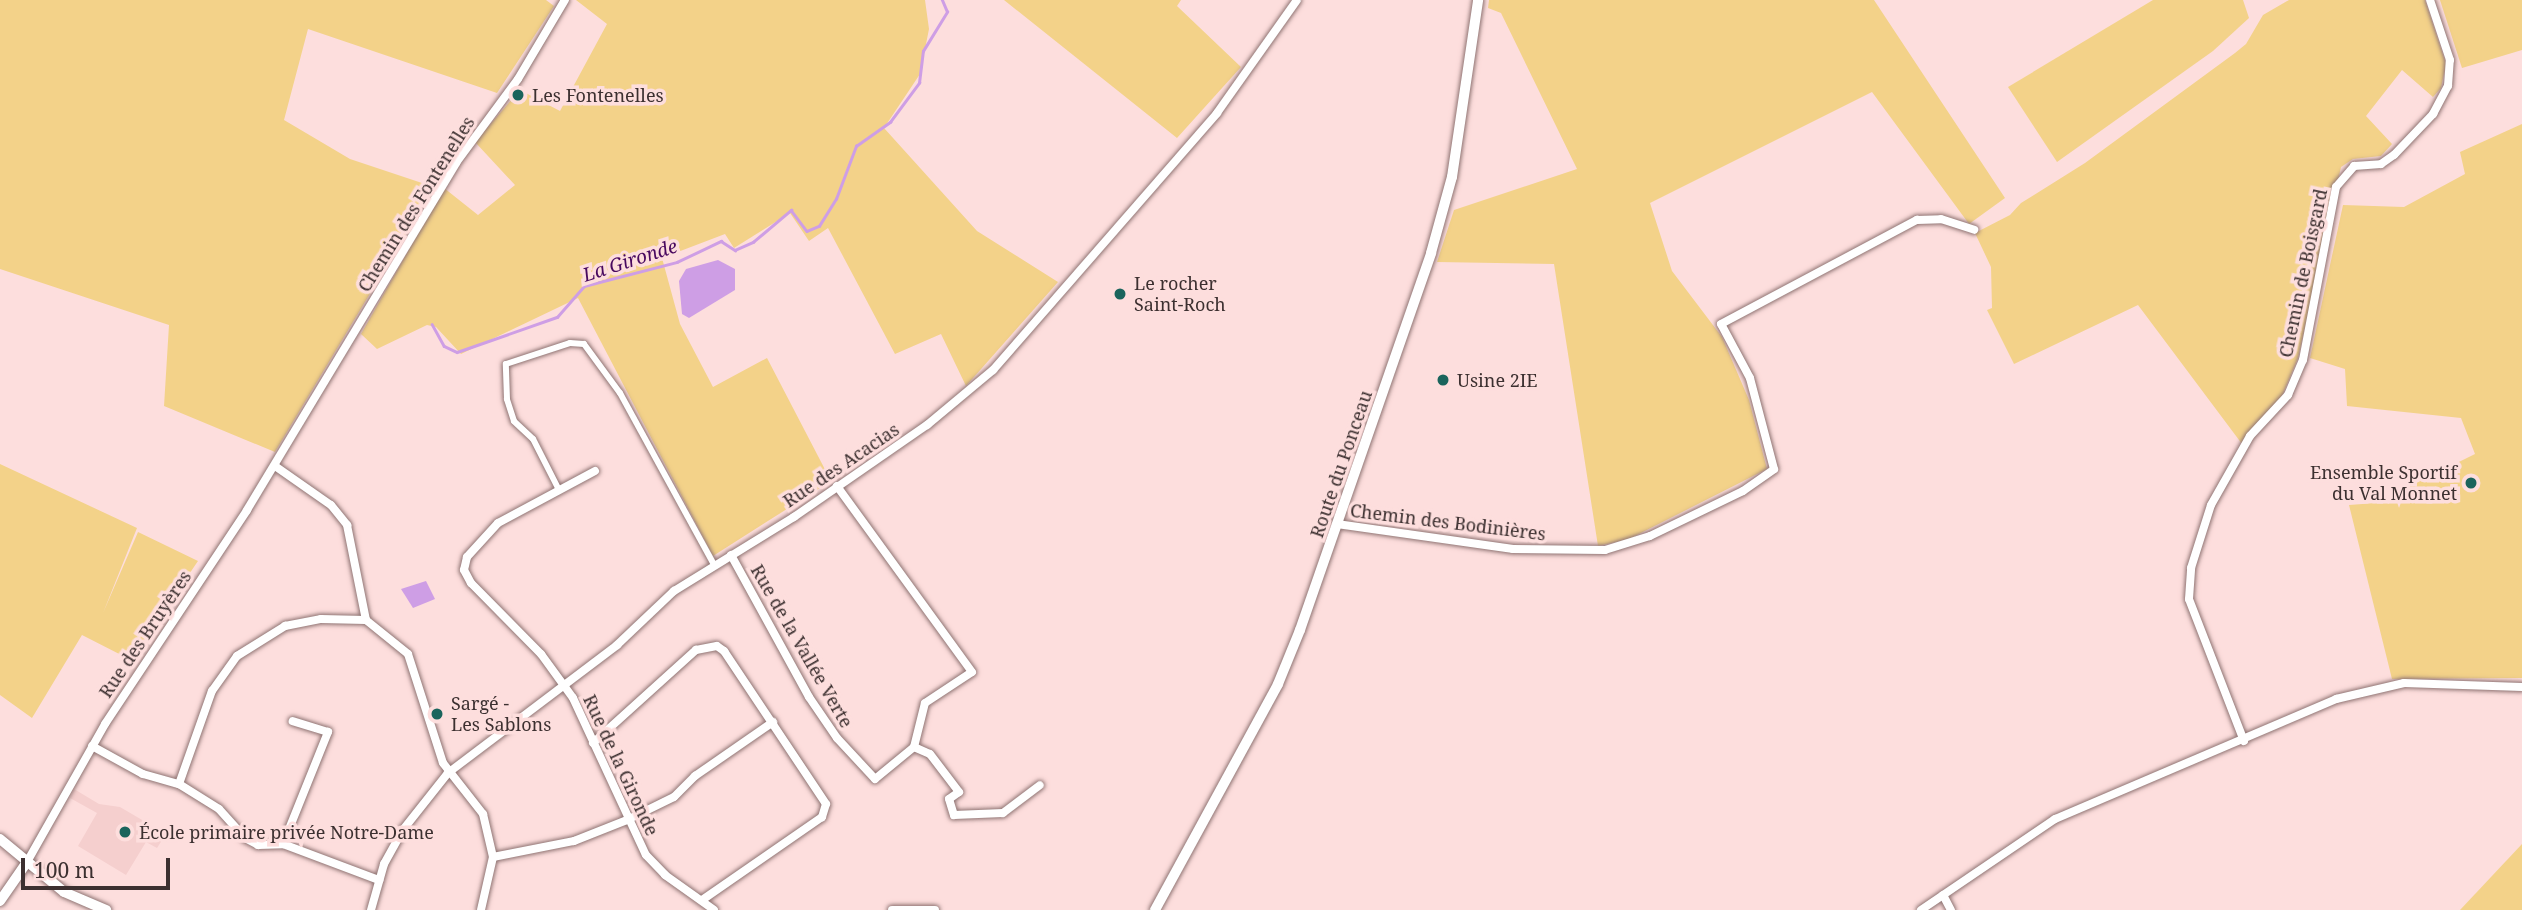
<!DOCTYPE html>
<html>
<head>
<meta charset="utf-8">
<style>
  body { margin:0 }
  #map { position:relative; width:2522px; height:910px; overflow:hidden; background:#fddedd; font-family:"Noto Serif",serif }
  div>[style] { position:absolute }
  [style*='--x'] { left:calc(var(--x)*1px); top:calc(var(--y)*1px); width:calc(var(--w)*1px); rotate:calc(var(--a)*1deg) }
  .built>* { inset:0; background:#f5cfce }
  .green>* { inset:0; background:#f3d289 }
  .water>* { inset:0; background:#ce9ee5 }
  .stream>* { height:2.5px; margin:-1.25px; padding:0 1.25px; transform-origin:1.25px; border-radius:1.25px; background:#ce9ee5 }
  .roads { filter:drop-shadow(0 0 2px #8f7473) drop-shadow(0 0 2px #8f7473) }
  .pedestrian>* { height:6px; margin:-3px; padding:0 3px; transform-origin:3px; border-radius:3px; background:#fff }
  .minor>* { height:8px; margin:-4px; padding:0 4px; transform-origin:4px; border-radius:4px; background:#fff }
  .tertiary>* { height:10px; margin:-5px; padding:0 5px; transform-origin:5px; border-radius:5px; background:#fff }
  .dots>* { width:19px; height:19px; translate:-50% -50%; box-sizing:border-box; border:4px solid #fddedd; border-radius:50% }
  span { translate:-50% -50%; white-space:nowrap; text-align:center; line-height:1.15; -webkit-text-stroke:7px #fddedd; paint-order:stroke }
  .poi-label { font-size:18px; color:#3c3030 }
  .left { translate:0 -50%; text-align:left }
  .right { translate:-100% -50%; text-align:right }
  .street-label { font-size:18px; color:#3c3030 }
  .water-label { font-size:19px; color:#49095f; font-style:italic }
  .scale { position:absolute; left:21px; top:858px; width:149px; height:32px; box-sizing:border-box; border:4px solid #3c3030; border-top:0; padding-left:9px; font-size:21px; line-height:24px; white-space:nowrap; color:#3c3030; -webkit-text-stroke:5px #fddedd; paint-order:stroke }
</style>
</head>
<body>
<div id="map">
  <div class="built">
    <i style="clip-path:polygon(74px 789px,99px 804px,120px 807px,166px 834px,157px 848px,146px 842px,126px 875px,78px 846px,97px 813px,70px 798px)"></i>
  </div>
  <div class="green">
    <i style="clip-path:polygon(0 0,546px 0,554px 6px,497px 93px,308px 29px,284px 120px,350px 159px,434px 187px,275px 452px,164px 406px,169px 325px,0 269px)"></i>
    <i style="clip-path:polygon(576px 0,925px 0,929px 29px,920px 74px,884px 128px,977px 231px,1058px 282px,966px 386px,941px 334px,895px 354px,828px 228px,809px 241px,790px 213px,734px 248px,725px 234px,662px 258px,680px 324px,713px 387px,767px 358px,831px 481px,713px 556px,578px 298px,461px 354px,436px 327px,427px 325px,377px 349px,361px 334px,444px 188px,478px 215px,515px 185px,475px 142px,520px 90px,560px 111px,607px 24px)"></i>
    <i style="clip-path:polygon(1004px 0,1181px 0,1177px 6px,1241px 67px,1177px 138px)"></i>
    <i style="clip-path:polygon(1489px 0,1874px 0,2005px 198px,1969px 224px,1872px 92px,1650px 203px,1672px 271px,1722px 337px,1749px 400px,1767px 469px,1629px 539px,1598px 546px,1554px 264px,1437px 262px,1454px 210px,1577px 169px,1501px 13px,1488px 8px)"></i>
    <i style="clip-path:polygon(2153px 0,2243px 0,2249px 18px,2213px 51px,2057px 162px,2008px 87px)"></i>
    <i style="clip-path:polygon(2289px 0,2425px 0,2446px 64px,2441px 88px,2433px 97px,2402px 70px,2366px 116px,2392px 144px,2381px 156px,2353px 159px,2341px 167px,2298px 358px,2282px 396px,2242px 444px,2138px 305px,2014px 364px,1987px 310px,1992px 308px,1991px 267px,1975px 233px,2010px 215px,2021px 203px,2085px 163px,2235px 53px,2246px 44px,2263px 15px)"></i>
    <i style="clip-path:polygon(2440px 0,2522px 0,2522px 50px,2462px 68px)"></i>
    <i style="clip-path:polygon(2522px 124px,2522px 678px,2392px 679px,2349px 505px,2376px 503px,2475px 454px,2461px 418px,2347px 406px,2345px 369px,2310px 358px,2343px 205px,2404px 207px,2465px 174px,2460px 152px)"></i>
    <i style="clip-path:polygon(0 464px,137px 528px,103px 613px,138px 532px,198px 561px,131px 660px,82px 635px,32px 718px,0 695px)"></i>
    <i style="clip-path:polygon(2522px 844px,2522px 910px,2460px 910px)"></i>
  </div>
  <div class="water">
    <i style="clip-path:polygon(718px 260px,735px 269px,735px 290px,689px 318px,682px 314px,679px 281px,686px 269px)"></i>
    <i style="clip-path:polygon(426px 581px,435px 599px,413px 608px,401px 589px)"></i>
  </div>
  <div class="stream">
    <i style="--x:432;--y:324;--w:25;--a:61"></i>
    <i style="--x:444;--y:346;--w:14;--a:25"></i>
    <i style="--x:457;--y:352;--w:106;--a:-19.3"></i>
    <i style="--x:557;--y:317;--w:41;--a:-48.9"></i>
    <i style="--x:584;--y:286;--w:96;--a:-14.5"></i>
    <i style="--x:677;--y:262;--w:49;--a:-25.5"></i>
    <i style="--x:721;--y:241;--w:17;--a:33"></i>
    <i style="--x:735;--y:250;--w:20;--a:-24"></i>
    <i style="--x:753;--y:242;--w:50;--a:-40.1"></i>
    <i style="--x:791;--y:210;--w:26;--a:53"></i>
    <i style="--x:807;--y:231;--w:13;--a:-23"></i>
    <i style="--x:819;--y:226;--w:32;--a:-58"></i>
    <i style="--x:836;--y:199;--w:57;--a:-69.3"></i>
    <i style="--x:856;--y:146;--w:42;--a:-35.2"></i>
    <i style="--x:890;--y:122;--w:49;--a:-53.4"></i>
    <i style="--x:919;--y:83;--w:32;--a:-83"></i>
    <i style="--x:923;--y:51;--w:46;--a:-58.4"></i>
    <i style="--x:947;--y:12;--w:13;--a:-113"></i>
  </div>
  <div class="roads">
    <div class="pedestrian">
      <i style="--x:559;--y:490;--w:57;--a:-117"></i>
      <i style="--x:533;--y:439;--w:26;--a:-137"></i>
      <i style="--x:514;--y:421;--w:23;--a:-108"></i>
      <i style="--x:507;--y:399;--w:35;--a:-92"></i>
      <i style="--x:506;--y:364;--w:67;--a:-18.2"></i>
      <i style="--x:570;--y:343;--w:14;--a:4"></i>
      <i style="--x:584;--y:344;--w:61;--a:53.7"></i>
      <i style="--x:620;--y:393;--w:196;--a:61.3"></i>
    </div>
    <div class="minor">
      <i style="--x:275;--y:466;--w:68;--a:34.9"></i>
      <i style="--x:331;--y:505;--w:26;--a:51"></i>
      <i style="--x:347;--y:525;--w:97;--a:78.7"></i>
      <i style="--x:366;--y:620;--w:54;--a:39"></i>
      <i style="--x:408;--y:654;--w:114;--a:72.2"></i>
      <i style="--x:443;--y:763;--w:65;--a:51.9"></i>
      <i style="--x:483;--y:814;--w:44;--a:76.9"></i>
      <i style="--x:493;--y:857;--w:54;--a:102.8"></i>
      <i style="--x:595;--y:471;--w:110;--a:151.8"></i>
      <i style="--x:498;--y:523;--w:46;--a:132.4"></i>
      <i style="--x:467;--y:557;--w:13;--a:103"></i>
      <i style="--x:464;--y:570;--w:15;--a:62"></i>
      <i style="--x:471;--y:583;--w:100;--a:45.4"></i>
      <i style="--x:541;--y:654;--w:54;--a:54"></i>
      <i style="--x:573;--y:698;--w:173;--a:65.1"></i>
      <i style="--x:646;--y:855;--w:28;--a:46"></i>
      <i style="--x:665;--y:875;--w:60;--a:35.5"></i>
      <i style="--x:1337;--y:524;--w:178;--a:8.1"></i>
      <i style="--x:1513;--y:549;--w:92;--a:0.6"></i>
      <i style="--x:1605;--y:550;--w:47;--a:-17.3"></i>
      <i style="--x:1650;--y:536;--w:103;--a:-25.8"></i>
      <i style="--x:1743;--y:491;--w:38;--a:-35"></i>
      <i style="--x:1774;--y:469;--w:94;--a:-104.8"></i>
      <i style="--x:1750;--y:378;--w:61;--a:-118.2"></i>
      <i style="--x:1721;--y:324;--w:222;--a:-28"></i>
      <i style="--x:1917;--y:220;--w:24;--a:-2"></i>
      <i style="--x:1941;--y:219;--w:35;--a:18"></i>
      <i style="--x:731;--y:555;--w:162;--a:61.2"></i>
      <i style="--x:809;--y:697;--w:50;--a:55.7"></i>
      <i style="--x:837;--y:738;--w:56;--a:47.2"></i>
      <i style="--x:875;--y:779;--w:50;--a:-39.4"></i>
      <i style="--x:914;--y:747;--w:45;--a:-76"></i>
      <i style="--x:925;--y:703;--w:56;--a:-33.4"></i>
      <i style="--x:972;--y:672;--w:230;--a:-126"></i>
      <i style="--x:2244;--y:741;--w:152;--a:-111.2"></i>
      <i style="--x:2189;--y:599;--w:31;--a:-86"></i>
      <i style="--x:2191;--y:568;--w:66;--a:-72.4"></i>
      <i style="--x:2211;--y:505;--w:79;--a:-60.5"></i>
      <i style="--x:2250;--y:436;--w:56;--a:-47.2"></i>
      <i style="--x:2288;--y:395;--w:38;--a:-67"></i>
      <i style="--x:2303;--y:360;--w:176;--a:-79.2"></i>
      <i style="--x:2336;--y:187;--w:28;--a:-49"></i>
      <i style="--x:2354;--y:166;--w:27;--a:-4"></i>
      <i style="--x:2381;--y:164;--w:16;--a:-35"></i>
      <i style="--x:2394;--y:155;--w:57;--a:-46.4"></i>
      <i style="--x:2433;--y:114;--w:32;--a:-62"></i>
      <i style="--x:2448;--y:86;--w:26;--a:-86"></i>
      <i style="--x:2450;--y:60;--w:63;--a:-108.4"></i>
      <i style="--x:593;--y:743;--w:139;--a:-42.1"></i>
      <i style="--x:696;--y:650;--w:21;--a:-11"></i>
      <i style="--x:717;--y:646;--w:9;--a:36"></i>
      <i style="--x:724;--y:651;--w:184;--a:56.3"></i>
      <i style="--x:826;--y:804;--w:14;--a:107"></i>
      <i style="--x:822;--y:817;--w:146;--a:145.3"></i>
      <i style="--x:92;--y:746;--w:58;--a:28.8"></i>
      <i style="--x:143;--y:774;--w:37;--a:16"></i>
      <i style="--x:179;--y:784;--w:47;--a:32"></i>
      <i style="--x:219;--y:809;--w:39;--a:48"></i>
      <i style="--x:245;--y:838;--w:15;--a:28"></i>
      <i style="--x:258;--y:845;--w:25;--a:-2"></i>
      <i style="--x:283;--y:844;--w:103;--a:20.6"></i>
      <i style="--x:914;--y:747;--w:17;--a:24"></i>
      <i style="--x:930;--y:754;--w:48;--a:52.7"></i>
      <i style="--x:959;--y:792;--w:12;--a:145"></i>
      <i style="--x:949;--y:799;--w:17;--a:73"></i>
      <i style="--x:954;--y:815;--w:49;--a:-2.3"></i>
      <i style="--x:1003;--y:813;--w:46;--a:-37.1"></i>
      <i style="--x:179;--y:784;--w:99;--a:-70.5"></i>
      <i style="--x:212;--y:691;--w:43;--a:-54.5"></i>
      <i style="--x:237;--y:656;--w:57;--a:-32"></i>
      <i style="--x:285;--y:626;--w:37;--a:-11"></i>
      <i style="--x:321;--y:619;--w:45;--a:1.3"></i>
      <i style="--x:283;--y:844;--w:121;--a:-68.1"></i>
      <i style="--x:328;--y:732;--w:37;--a:-163"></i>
      <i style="--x:493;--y:857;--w:83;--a:-11.2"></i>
      <i style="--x:574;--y:841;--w:57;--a:-21.6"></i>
      <i style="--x:627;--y:820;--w:52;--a:-26.1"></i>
      <i style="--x:674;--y:797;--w:30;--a:-45"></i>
      <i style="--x:695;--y:776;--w:95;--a:-34.7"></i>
      <i style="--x:27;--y:862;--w:159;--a:-60.5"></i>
      <i style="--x:105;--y:724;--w:257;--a:-56.4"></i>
      <i style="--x:247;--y:510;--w:405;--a:-58.9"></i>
      <i style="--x:456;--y:163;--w:104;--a:-53.6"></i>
      <i style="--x:518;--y:79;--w:92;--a:-59.3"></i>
      <i style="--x:1943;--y:895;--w:17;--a:62"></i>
      <i style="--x:371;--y:910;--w:48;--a:-74.2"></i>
      <i style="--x:384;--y:864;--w:38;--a:-61"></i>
      <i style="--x:402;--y:831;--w:74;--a:-51.6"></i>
      <i style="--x:448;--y:773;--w:212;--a:-37.1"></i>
      <i style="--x:617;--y:645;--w:79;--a:-43.5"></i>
      <i style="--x:674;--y:591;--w:141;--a:-31.7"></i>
      <i style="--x:794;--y:517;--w:162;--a:-34.7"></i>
      <i style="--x:927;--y:425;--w:86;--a:-39.8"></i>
      <i style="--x:993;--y:370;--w:341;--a:-48.9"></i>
      <i style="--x:1217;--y:113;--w:138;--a:-54.7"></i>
      <i style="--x:892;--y:910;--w:43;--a:0"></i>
      <i style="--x:1921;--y:910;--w:162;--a:-34.2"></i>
      <i style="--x:2055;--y:819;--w:306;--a:-23.1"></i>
      <i style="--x:2336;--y:699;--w:70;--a:-13.2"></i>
      <i style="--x:2404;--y:683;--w:118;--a:1.9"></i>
    </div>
    <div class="tertiary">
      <i style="--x:0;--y:839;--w:83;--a:39.6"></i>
      <i style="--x:64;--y:892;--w:46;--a:23.2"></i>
      <i style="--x:0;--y:901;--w:47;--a:-55.3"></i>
      <i style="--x:1155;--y:910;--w:257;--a:-61.4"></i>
      <i style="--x:1278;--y:684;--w:58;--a:-67.8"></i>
      <i style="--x:1300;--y:630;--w:399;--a:-70.8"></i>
      <i style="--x:1431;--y:253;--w:79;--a:-74.6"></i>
      <i style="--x:1452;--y:177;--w:179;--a:-81.6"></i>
    </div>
  </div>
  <div class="dots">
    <i style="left:518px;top:95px;background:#1a645c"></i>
    <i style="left:1120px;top:294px;background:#1a645c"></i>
    <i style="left:1443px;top:380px;background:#1a645c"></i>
    <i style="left:2471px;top:483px;background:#1a645c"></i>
    <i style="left:437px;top:714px;background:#1a645c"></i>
    <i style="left:125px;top:832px;background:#1a645c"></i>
  </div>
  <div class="poi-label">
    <span class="left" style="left:532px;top:95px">Les Fontenelles</span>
    <span class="left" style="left:1134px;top:294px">Le rocher<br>Saint-Roch</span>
    <span class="left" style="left:1457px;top:380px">Usine 2IE</span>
    <span class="right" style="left:2457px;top:483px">Ensemble Sportif<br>du Val Monnet</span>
    <span class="left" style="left:451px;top:714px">Sargé -<br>Les Sablons</span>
    <span class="left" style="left:139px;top:832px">École primaire privée Notre-Dame</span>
  </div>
  <div class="street-label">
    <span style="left:416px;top:204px;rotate:-58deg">Chemin des Fontenelles</span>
    <span style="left:2303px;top:273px;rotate:-78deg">Chemin de Boisgard</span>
    <span style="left:1341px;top:464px;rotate:-71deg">Route du Ponceau</span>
    <span style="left:841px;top:465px;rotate:-34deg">Rue des Acacias</span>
    <span style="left:1448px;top:522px;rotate:7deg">Chemin des Bodinières</span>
    <span style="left:145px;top:634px;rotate:-56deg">Rue des Bruyères</span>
    <span style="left:802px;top:646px;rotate:60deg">Rue de la Vallée Verte</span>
    <span style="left:621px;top:765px;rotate:65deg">Rue de la Gironde</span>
  </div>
  <div class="water-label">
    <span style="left:630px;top:261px;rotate:-18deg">La Gironde</span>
  </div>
  <div class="scale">100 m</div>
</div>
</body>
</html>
